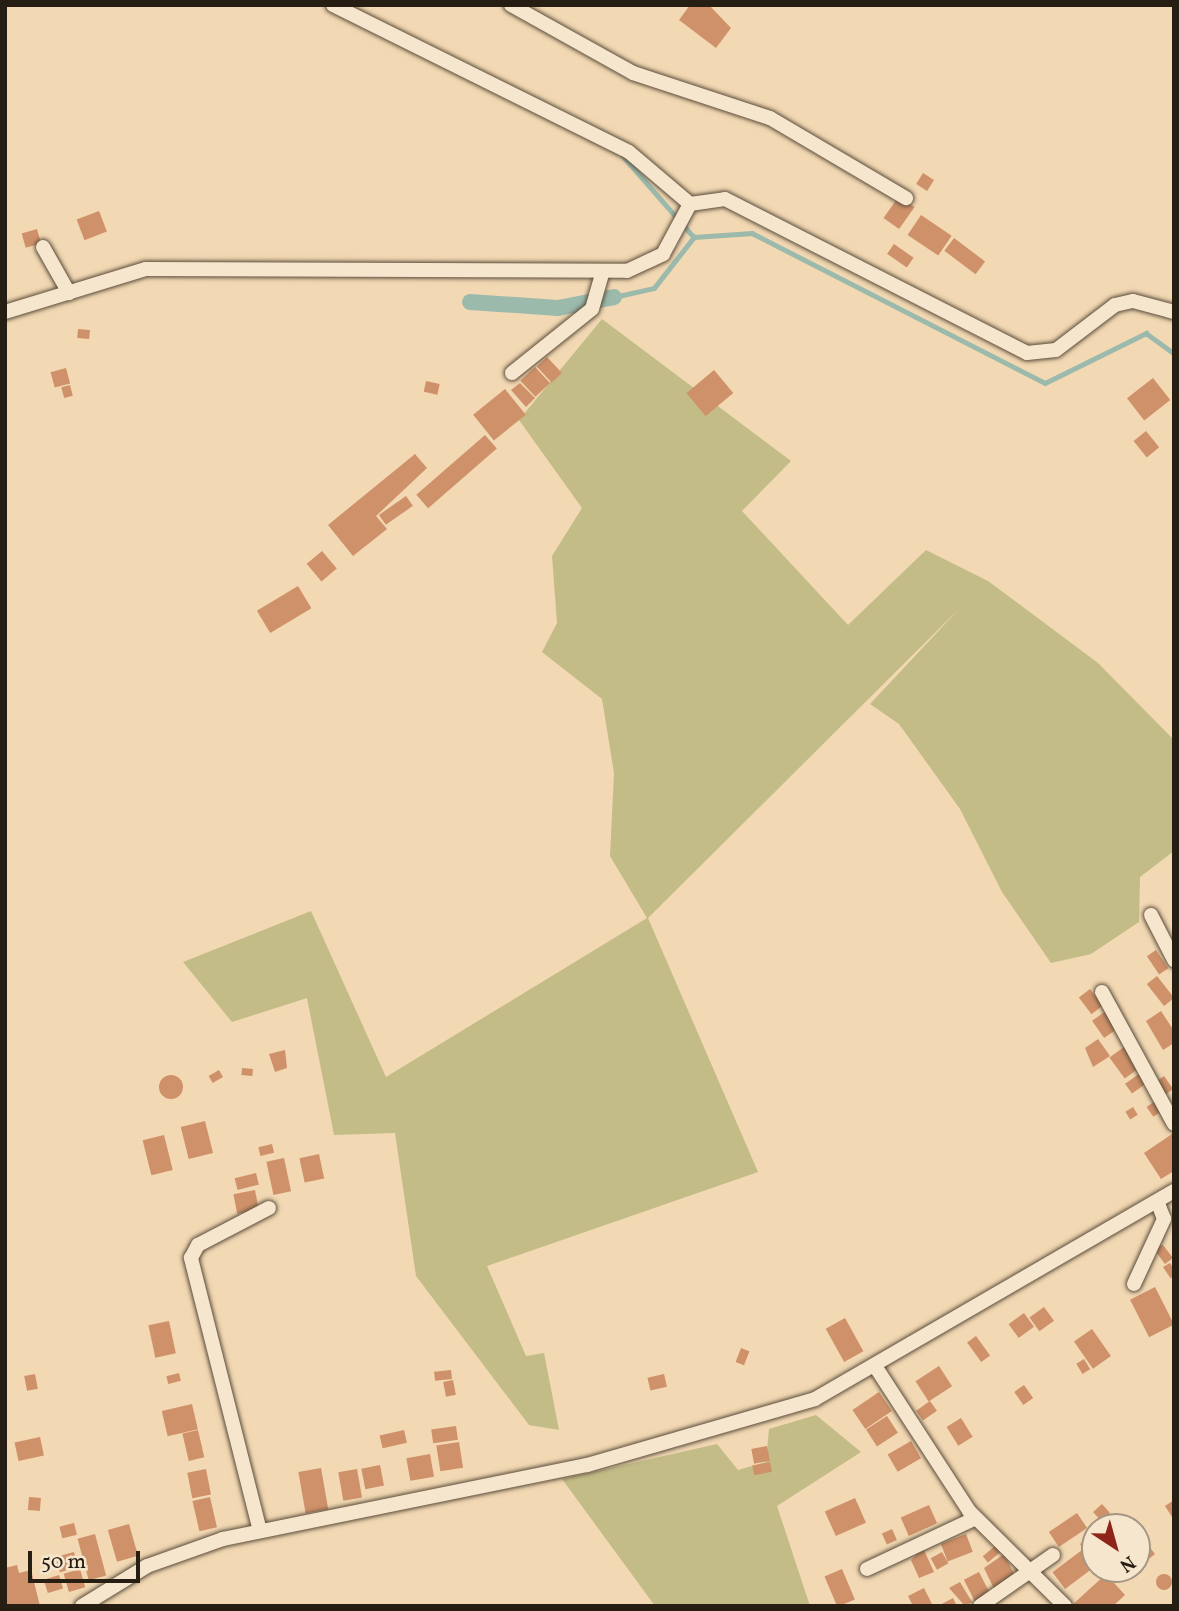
<!DOCTYPE html>
<html>
<head>
<meta charset="utf-8">
<style>
  body { margin:0 }
  #map { position:relative; width:1179px; height:1611px; overflow:hidden; background:#f2d8b3; font-family:Vollkorn,serif }
  div>[style] { position:absolute }
  [style*='--x'] { left:calc(var(--x)*1px); top:calc(var(--y)*1px); width:calc(var(--w)*1px); rotate:calc(var(--a)*1deg) }
  .green>* { inset:0; background:#c3bc87 }
  .stream>* { height:4.5px; margin:-2.25px; padding:0 2.25px; transform-origin:2.25px; border-radius:2.25px; background:#9bbaac }
  .canal>* { height:16px; margin:-8px; padding:0 8px; transform-origin:8px; border-radius:8px; background:#9bbaac }
  .building>* { inset:0; background:#cf9169; transform-origin:0 0 }
  .round { border-radius:50% }
  .roads { filter:drop-shadow(0 0 2px #5a4c3b) drop-shadow(0 0 2px #5a4c3b) }
  .minor>* { height:14px; margin:-7px; padding:0 7px; transform-origin:7px; border-radius:7px; background:#f7e6ce }
  span { translate:-50% -50%; white-space:nowrap; text-align:center; line-height:1.15; -webkit-text-stroke:7px #f7e6ce; paint-order:stroke }
  .frame { position:absolute; inset:0; border:7px solid #271e13; pointer-events:none }
  .north { position:absolute; left:1081px; top:1513px; width:70px; height:70px; box-sizing:border-box; background:#f7e6ce; border:2px solid #a49683; border-radius:50%; rotate:144deg; font-size:19px; font-weight:700; line-height:28px; text-align:center; color:#271e13 }
  .north::after { content:''; display:block; margin:auto; width:24px; height:32px; background:#8f2418; clip-path:polygon(50% 0,100% 100%,50% 72%,0 100%) }
  .scale { position:absolute; left:28px; top:1551px; width:112px; height:32px; box-sizing:border-box; border:4px solid #271e13; border-top:0; padding-left:9px; font-size:21px; line-height:24px; white-space:nowrap; color:#271e13; -webkit-text-stroke:5px #f7e6ce; paint-order:stroke }
</style>
</head>
<body>
<div id="map">
  <div class="green">
    <i style="clip-path:polygon(602px 319px,791px 461px,742px 511px,848px 625px,926px 550px,988px 581px,1098px 663px,1174px 740px,1174px 851px,1140px 877px,1139px 922px,1091px 954px,1051px 963px,1002px 892px,960px 809px,899px 724px,870px 704px,959px 609px,648px 918px,758px 1172px,487px 1266px,526px 1356px,544px 1353px,559px 1430px,529px 1425px,416px 1276px,395px 1133px,334px 1135px,307px 998px,232px 1022px,183px 962px,311px 911px,386px 1077px,647px 918px,610px 856px,614px 773px,602px 699px,542px 652px,557px 623px,552px 556px,582px 508px,519px 420px)"></i>
    <i style="clip-path:polygon(816px 1415px,861px 1452px,777px 1506px,810px 1606px,655px 1606px,562px 1479px,717px 1444px,738px 1470px,766px 1462px,769px 1429px)"></i>
  </div>
  <div class="stream">
    <i style="--x:623;--y:156;--w:108;--a:48.8"></i>
    <i style="--x:614;--y:297;--w:41;--a:-12.7"></i>
    <i style="--x:654;--y:288;--w:65;--a:-51.9"></i>
    <i style="--x:694;--y:237;--w:58;--a:-3.9"></i>
    <i style="--x:752;--y:233;--w:329;--a:27.1"></i>
    <i style="--x:1045;--y:383;--w:113;--a:-26.3"></i>
    <i style="--x:1146;--y:333;--w:34;--a:36"></i>
  </div>
  <div class="canal">
    <i style="--x:470;--y:302;--w:88;--a:3.9"></i>
    <i style="--x:558;--y:308;--w:57;--a:-11.1"></i>
  </div>
  <div class="building">
    <i style="clip-path:polygon(690px 5px,709px 5px,731px 28px,716px 48px,679px 20px)"></i>
    <i style="left:923px;top:173px;width:13px;height:13px;rotate:32deg"></i>
    <i style="left:899px;top:196px;width:19px;height:27px;rotate:35deg"></i>
    <i style="left:99px;top:211px;width:22px;height:24px;rotate:69deg"></i>
    <i style="left:921px;top:215px;width:37px;height:24px;rotate:34deg"></i>
    <i style="left:37px;top:229px;width:15px;height:16px;rotate:74deg"></i>
    <i style="left:954px;top:238px;width:39px;height:16px;rotate:37deg"></i>
    <i style="left:894px;top:244px;width:24px;height:12px;rotate:35deg"></i>
    <i style="left:78px;top:329px;width:12px;height:9px;rotate:5deg"></i>
    <i style="left:547px;top:357px;width:22px;height:14px;rotate:47deg"></i>
    <i style="left:535px;top:367px;width:22px;height:20px;rotate:47deg"></i>
    <i style="left:66px;top:368px;width:16px;height:16px;rotate:75deg"></i>
    <i style="left:714px;top:370px;width:30px;height:36px;rotate:50deg"></i>
    <i style="left:1153px;top:378px;width:28px;height:33px;rotate:52deg"></i>
    <i style="left:426px;top:381px;width:14px;height:11px;rotate:12deg"></i>
    <i style="clip-path:polygon(520px 383px,535px 398px,526px 407px,511px 390px)"></i>
    <i style="left:70px;top:385px;width:11px;height:9px;rotate:75deg"></i>
    <i style="left:505px;top:389px;width:33px;height:41px;rotate:51deg"></i>
    <i style="left:1146px;top:431px;width:21px;height:16px;rotate:51deg"></i>
    <i style="left:485px;top:435px;width:18px;height:91px;rotate:49deg"></i>
    <i style="clip-path:polygon(415px 454px,427px 468px,376px 516px,387px 529px,353px 556px,328px 525px)"></i>
    <i style="left:406px;top:496px;width:12px;height:33px;rotate:55deg"></i>
    <i style="left:322px;top:551px;width:23px;height:20px;rotate:50deg"></i>
    <i style="left:298px;top:586px;width:26px;height:48px;rotate:59deg"></i>
    <i style="left:1156px;top:950px;width:22px;height:11px;rotate:56deg"></i>
    <i style="left:1157px;top:976px;width:28px;height:13px;rotate:52deg"></i>
    <i style="left:1090px;top:989px;width:21px;height:14px;rotate:53deg"></i>
    <i style="left:1106px;top:1011px;width:21px;height:17px;rotate:55deg"></i>
    <i style="clip-path:polygon(1161px 1011px,1174px 1031px,1174px 1043px,1163px 1050px,1146px 1021px)"></i>
    <i style="clip-path:polygon(1098px 1039px,1110px 1056px,1093px 1067px,1085px 1048px)"></i>
    <i style="left:1124px;top:1047px;width:26px;height:18px;rotate:54deg"></i>
    <i style="clip-path:polygon(285px 1050px,287px 1068px,275px 1072px,269px 1054px)"></i>
    <i style="left:242px;top:1068px;width:11px;height:7px;rotate:5deg"></i>
    <i style="left:219px;top:1070px;width:8px;height:12px;rotate:60deg"></i>
    <i style="left:1139px;top:1074px;width:12px;height:17px;rotate:55deg"></i>
    <i class="round" style="left:159px;top:1075px;width:24px;height:24px"></i>
    <i style="left:1164px;top:1076px;width:16px;height:11px;rotate:55deg"></i>
    <i style="left:1158px;top:1099px;width:12px;height:14px;rotate:55deg"></i>
    <i style="left:1133px;top:1107px;width:9px;height:9px;rotate:58deg"></i>
    <i style="left:205px;top:1121px;width:33px;height:25px;rotate:76deg"></i>
    <i style="clip-path:polygon(1172px 1134px,1174px 1171px,1161px 1179px,1144px 1153px)"></i>
    <i style="left:164px;top:1135px;width:36px;height:22px;rotate:76deg"></i>
    <i style="left:272px;top:1144px;width:9px;height:14px;rotate:77deg"></i>
    <i style="left:319px;top:1154px;width:25px;height:20px;rotate:78deg"></i>
    <i style="left:284px;top:1158px;width:34px;height:18px;rotate:78deg"></i>
    <i style="left:256px;top:1173px;width:12px;height:22px;rotate:76deg"></i>
    <i style="left:255px;top:1190px;width:20px;height:22px;rotate:79deg"></i>
    <i style="clip-path:polygon(1163px 1245px,1173px 1258px,1165px 1264px,1153px 1248px)"></i>
    <i style="clip-path:polygon(1170px 1263px,1174px 1269px,1171px 1279px,1163px 1267px)"></i>
    <i style="left:1155px;top:1287px;width:42px;height:28px;rotate:63deg"></i>
    <i style="left:1044px;top:1307px;width:17px;height:18px;rotate:54deg"></i>
    <i style="left:1024px;top:1313px;width:17px;height:19px;rotate:54deg"></i>
    <i style="left:845px;top:1318px;width:38px;height:22px;rotate:61deg"></i>
    <i style="left:169px;top:1321px;width:33px;height:21px;rotate:78deg"></i>
    <i style="left:1092px;top:1329px;width:33px;height:22px;rotate:55deg"></i>
    <i style="left:976px;top:1336px;width:24px;height:11px;rotate:54deg"></i>
    <i style="left:741px;top:1348px;width:9px;height:15px;rotate:21deg"></i>
    <i style="left:1084px;top:1359px;width:12px;height:9px;rotate:59deg"></i>
    <i style="left:939px;top:1366px;width:24px;height:28px;rotate:57deg"></i>
    <i style="left:451px;top:1370px;width:9px;height:17px;rotate:84deg"></i>
    <i style="left:179px;top:1373px;width:8px;height:13px;rotate:76deg"></i>
    <i style="left:35px;top:1374px;width:15px;height:11px;rotate:79deg"></i>
    <i style="left:664px;top:1374px;width:13px;height:17px;rotate:77deg"></i>
    <i style="left:453px;top:1380px;width:15px;height:10px;rotate:79deg"></i>
    <i style="left:1024px;top:1385px;width:16px;height:12px;rotate:55deg"></i>
    <i style="left:879px;top:1392px;width:23px;height:32px;rotate:56deg"></i>
    <i style="left:930px;top:1401px;width:12px;height:17px;rotate:55deg"></i>
    <i style="left:192px;top:1404px;width:26px;height:31px;rotate:77deg"></i>
    <i style="left:887px;top:1416px;width:20px;height:25px;rotate:57deg"></i>
    <i style="left:961px;top:1418px;width:22px;height:17px;rotate:58deg"></i>
    <i style="left:456px;top:1426px;width:14px;height:25px;rotate:82deg"></i>
    <i style="left:198px;top:1430px;width:28px;height:16px;rotate:77deg"></i>
    <i style="left:404px;top:1430px;width:13px;height:25px;rotate:77deg"></i>
    <i style="left:40px;top:1437px;width:19px;height:26px;rotate:78deg"></i>
    <i style="left:911px;top:1441px;width:20px;height:27px;rotate:60deg"></i>
    <i style="left:459px;top:1442px;width:26px;height:23px;rotate:81deg"></i>
    <i style="left:767px;top:1446px;width:15px;height:16px;rotate:79deg"></i>
    <i style="left:430px;top:1454px;width:23px;height:24px;rotate:80deg"></i>
    <i style="left:770px;top:1462px;width:10px;height:18px;rotate:79deg"></i>
    <i style="left:380px;top:1465px;width:21px;height:19px;rotate:79deg"></i>
    <i style="left:321px;top:1468px;width:42px;height:23px;rotate:80deg"></i>
    <i style="left:206px;top:1469px;width:26px;height:19px;rotate:79deg"></i>
    <i style="left:357px;top:1469px;width:29px;height:19px;rotate:80deg"></i>
    <i style="left:29px;top:1497px;width:12px;height:13px;rotate:5deg"></i>
    <i style="left:210px;top:1497px;width:31px;height:18px;rotate:77deg"></i>
    <i style="left:855px;top:1498px;width:27px;height:33px;rotate:66deg"></i>
    <i style="clip-path:polygon(1174px 1500px,1174px 1520px,1165px 1506px)"></i>
    <i style="left:1102px;top:1504px;width:12px;height:12px;rotate:48deg"></i>
    <i style="left:929px;top:1505px;width:20px;height:31px;rotate:66deg"></i>
    <i style="left:1077px;top:1513px;width:18px;height:34px;rotate:56deg"></i>
    <i style="left:74px;top:1523px;width:12px;height:15px;rotate:76deg"></i>
    <i style="left:129px;top:1524px;width:33px;height:22px;rotate:74deg"></i>
    <i style="left:892px;top:1529px;width:12px;height:11px;rotate:66deg"></i>
    <i style="clip-path:polygon(1137px 1531px,1155px 1554px,1144px 1563px,1137px 1554px)"></i>
    <i style="clip-path:polygon(1095px 1533px,1095px 1555px,1090px 1559px,1080px 1544px)"></i>
    <i style="left:95px;top:1534px;width:43px;height:18px;rotate:75deg"></i>
    <i style="left:966px;top:1534px;width:19px;height:27px;rotate:69deg"></i>
    <i style="left:995px;top:1546px;width:8px;height:16px;rotate:50deg"></i>
    <i style="clip-path:polygon(923px 1548px,934px 1572px,919px 1578px,911px 1560px)"></i>
    <i style="left:1082px;top:1550px;width:21px;height:37px;rotate:53deg"></i>
    <i style="left:74px;top:1552px;width:16px;height:19px;rotate:75deg"></i>
    <i style="left:942px;top:1552px;width:13px;height:13px;rotate:61deg"></i>
    <i style="clip-path:polygon(1004px 1554px,1018px 1582px,998px 1597px,984px 1568px)"></i>
    <i style="clip-path:polygon(17px 1565px,19px 1573px,31px 1570px,40px 1606px,6px 1606px,5px 1568px)"></i>
    <i style="left:80px;top:1569px;width:19px;height:17px;rotate:74deg"></i>
    <i style="left:842px;top:1569px;width:33px;height:19px;rotate:67deg"></i>
    <i style="left:979px;top:1572px;width:25px;height:17px;rotate:63deg"></i>
    <i class="round" style="left:1156px;top:1574px;width:16px;height:16px"></i>
    <i style="clip-path:polygon(1106px 1574px,1125px 1595px,1113px 1606px,1071px 1606px)"></i>
    <i style="left:59px;top:1575px;width:14px;height:16px;rotate:73deg"></i>
    <i style="clip-path:polygon(960px 1582px,972px 1602px,965px 1606px,949px 1588px)"></i>
    <i style="clip-path:polygon(924px 1588px,933px 1606px,913px 1606px,908px 1596px)"></i>
    <i style="clip-path:polygon(953px 1598px,957px 1606px,938px 1606px)"></i>
  </div>
  <div class="roads">
    <div class="minor">
      <i style="--x:333;--y:5;--w:330;--a:26.4"></i>
      <i style="--x:629;--y:152;--w:80;--a:40.4"></i>
      <i style="--x:511;--y:5;--w:140;--a:29.1"></i>
      <i style="--x:633;--y:73;--w:144;--a:18.2"></i>
      <i style="--x:770;--y:118;--w:158;--a:30.5"></i>
      <i style="--x:43;--y:247;--w:53;--a:60.5"></i>
      <i style="--x:5;--y:312;--w:147;--a:-17"></i>
      <i style="--x:146;--y:269;--w:481;--a:0.2"></i>
      <i style="--x:627;--y:271;--w:40;--a:-25"></i>
      <i style="--x:663;--y:254;--w:57;--a:-61.6"></i>
      <i style="--x:690;--y:204;--w:35;--a:-8"></i>
      <i style="--x:725;--y:199;--w:339;--a:27"></i>
      <i style="--x:1027;--y:353;--w:29;--a:-6"></i>
      <i style="--x:1056;--y:350;--w:74;--a:-37.3"></i>
      <i style="--x:1115;--y:305;--w:18;--a:-13"></i>
      <i style="--x:1133;--y:301;--w:42;--a:15"></i>
      <i style="--x:512;--y:373;--w:102;--a:-38.7"></i>
      <i style="--x:592;--y:309;--w:37;--a:-74"></i>
      <i style="--x:1151;--y:915;--w:51;--a:62.9"></i>
      <i style="--x:1102;--y:992;--w:150;--a:61.4"></i>
      <i style="--x:1134;--y:1284;--w:72;--a:-65.2"></i>
      <i style="--x:1164;--y:1219;--w:19;--a:-111"></i>
      <i style="--x:875;--y:1366;--w:173;--a:57"></i>
      <i style="--x:969;--y:1511;--w:135;--a:44.7"></i>
      <i style="--x:260;--y:1531;--w:282;--a:-104.2"></i>
      <i style="--x:191;--y:1258;--w:15;--a:-62"></i>
      <i style="--x:198;--y:1245;--w:80;--a:-27.5"></i>
      <i style="--x:867;--y:1569;--w:120;--a:-25.1"></i>
      <i style="--x:82;--y:1606;--w:76;--a:-31.6"></i>
      <i style="--x:147;--y:1566;--w:81;--a:-19.6"></i>
      <i style="--x:223;--y:1539;--w:371;--a:-11.5"></i>
      <i style="--x:587;--y:1465;--w:237;--a:-16.1"></i>
      <i style="--x:815;--y:1399;--w:415;--a:-30.1"></i>
      <i style="--x:980;--y:1606;--w:89;--a:-34.9"></i>
    </div>
  </div>
  <div class="frame"></div>
  <div class="north">N</div>
  <div class="scale">50 m</div>
</div>
</body>
</html>
